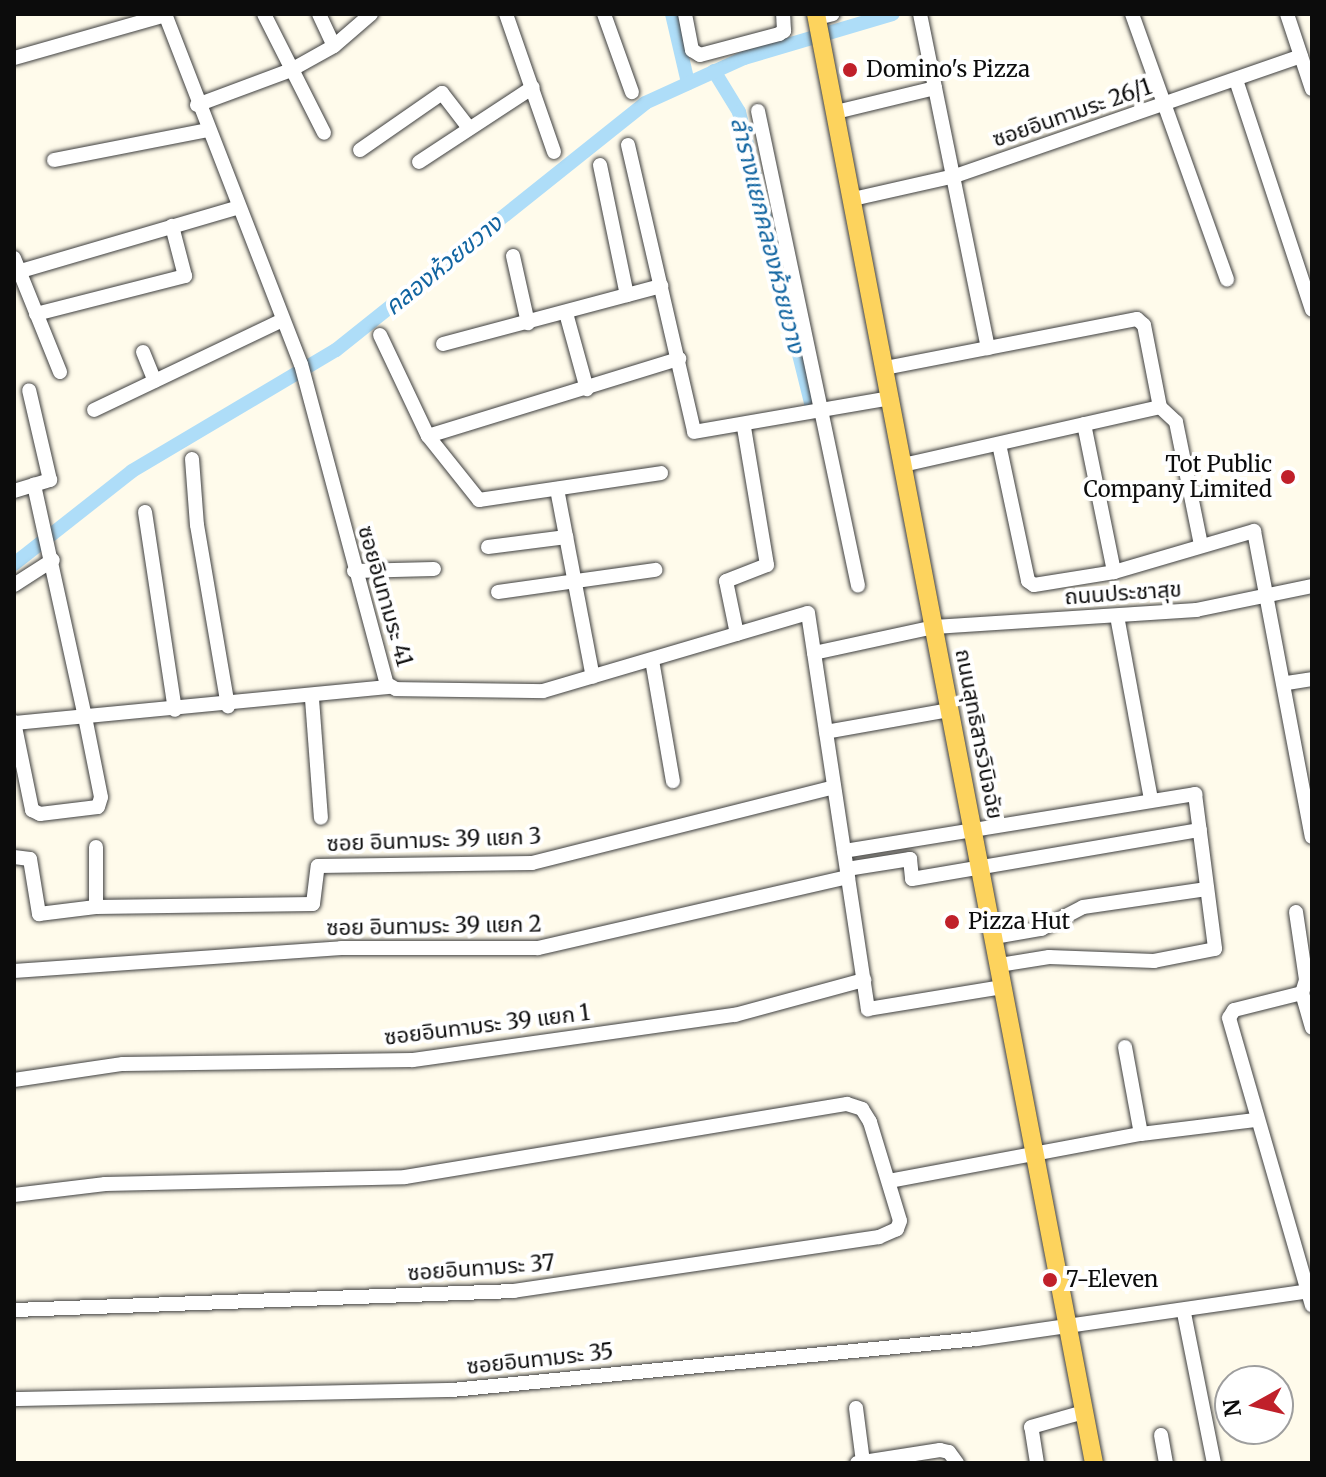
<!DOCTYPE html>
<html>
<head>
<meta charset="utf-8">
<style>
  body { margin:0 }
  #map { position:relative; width:1326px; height:1477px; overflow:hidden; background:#fffbeb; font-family:Merriweather,"Noto Sans Thai",serif }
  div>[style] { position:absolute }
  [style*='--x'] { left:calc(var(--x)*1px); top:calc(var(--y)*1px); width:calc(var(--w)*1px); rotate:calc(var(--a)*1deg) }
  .canal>* { height:14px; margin:-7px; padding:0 7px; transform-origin:7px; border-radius:7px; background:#aeddf8 }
  .roads { filter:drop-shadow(0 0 2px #3f3f3f) drop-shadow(0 0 2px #3f3f3f) }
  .minor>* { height:14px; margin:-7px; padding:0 7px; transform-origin:7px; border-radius:7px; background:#fff }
  .major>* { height:18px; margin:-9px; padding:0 9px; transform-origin:9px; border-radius:9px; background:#fdd35d }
  .dots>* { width:22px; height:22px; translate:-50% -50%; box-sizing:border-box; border:4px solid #fff; border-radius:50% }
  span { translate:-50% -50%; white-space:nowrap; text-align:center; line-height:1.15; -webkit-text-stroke:8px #fff; paint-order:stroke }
  .poi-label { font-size:22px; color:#0c0c0c }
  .left { translate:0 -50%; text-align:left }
  .right { translate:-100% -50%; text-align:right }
  .street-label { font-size:22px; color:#0c0c0c }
  .water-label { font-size:24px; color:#1265a1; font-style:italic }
  .frame { position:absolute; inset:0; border:16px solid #0c0c0c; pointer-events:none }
  .north { position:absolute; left:1214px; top:1365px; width:80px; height:80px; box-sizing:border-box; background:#fff; border:2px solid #9e9e9e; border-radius:50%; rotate:262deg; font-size:22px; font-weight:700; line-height:32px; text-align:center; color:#0c0c0c }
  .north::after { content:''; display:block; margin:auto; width:28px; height:36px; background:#c0202a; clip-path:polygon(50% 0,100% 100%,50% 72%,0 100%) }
</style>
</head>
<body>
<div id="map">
  <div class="canal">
    <i style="--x:672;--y:14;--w:71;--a:76.9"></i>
    <i style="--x:714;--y:71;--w:48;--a:58.6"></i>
    <i style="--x:739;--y:112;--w:301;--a:76.1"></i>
    <i style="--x:14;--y:564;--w:150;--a:-38.2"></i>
    <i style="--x:132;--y:471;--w:237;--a:-30.7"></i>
    <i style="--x:336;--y:350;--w:396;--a:-38.6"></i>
    <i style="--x:645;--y:103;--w:109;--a:-24.4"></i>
    <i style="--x:744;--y:58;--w:155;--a:-16.5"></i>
  </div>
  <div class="roads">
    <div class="minor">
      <i style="--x:165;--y:14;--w:375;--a:68.8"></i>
      <i style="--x:301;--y:364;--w:331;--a:75"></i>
      <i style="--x:387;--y:684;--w:10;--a:29"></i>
      <i style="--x:396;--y:689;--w:147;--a:0.8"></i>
      <i style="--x:543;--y:691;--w:276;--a:-16.4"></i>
      <i style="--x:808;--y:613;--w:401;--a:81.4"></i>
      <i style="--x:868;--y:1009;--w:137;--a:-9.3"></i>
      <i style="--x:264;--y:14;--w:133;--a:63.2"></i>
      <i style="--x:319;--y:14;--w:35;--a:65"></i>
      <i style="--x:506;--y:14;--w:146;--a:70.8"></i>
      <i style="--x:604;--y:14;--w:83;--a:70.3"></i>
      <i style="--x:685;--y:14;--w:37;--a:79"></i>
      <i style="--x:692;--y:50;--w:9;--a:32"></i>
      <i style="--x:700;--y:55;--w:82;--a:-14.9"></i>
      <i style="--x:779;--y:34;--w:6;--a:-31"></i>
      <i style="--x:784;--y:31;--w:17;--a:-93"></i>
      <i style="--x:920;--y:14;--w:341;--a:78.5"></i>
      <i style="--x:1132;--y:14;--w:282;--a:70.3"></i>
      <i style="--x:1287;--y:14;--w:79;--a:71.6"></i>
      <i style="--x:817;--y:18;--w:16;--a:-14"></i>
      <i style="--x:14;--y:58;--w:158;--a:-15.8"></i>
      <i style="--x:1236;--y:80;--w:242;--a:71.7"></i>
      <i style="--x:197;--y:105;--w:100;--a:-20.4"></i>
      <i style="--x:291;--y:70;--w:49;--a:-29.2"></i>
      <i style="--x:334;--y:46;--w:49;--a:-40.9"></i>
      <i style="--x:758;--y:111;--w:485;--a:78.1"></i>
      <i style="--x:836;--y:112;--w:102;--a:-13.6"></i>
      <i style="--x:628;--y:145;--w:294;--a:77"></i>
      <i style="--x:694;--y:432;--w:200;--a:-9.8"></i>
      <i style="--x:360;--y:150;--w:100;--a:-34.8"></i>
      <i style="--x:442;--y:93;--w:44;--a:52.4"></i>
      <i style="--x:54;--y:160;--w:157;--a:-11"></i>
      <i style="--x:419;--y:162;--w:136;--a:-33.3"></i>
      <i style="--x:600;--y:165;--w:133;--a:78.3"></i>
      <i style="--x:853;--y:199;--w:105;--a:-12.7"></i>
      <i style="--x:955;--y:176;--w:366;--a:-19.1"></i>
      <i style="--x:513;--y:256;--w:69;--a:77.4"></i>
      <i style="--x:14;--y:258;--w:123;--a:68"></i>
      <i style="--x:14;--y:273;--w:234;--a:-16.3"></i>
      <i style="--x:566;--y:313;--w:79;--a:74.6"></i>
      <i style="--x:36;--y:314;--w:154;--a:-14.3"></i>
      <i style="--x:185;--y:276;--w:52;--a:-104.6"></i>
      <i style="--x:380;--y:335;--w:112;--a:64.6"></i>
      <i style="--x:428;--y:436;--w:263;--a:-17.1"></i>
      <i style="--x:443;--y:344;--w:226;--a:-14.9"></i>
      <i style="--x:143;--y:352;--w:31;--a:68"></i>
      <i style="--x:885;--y:368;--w:257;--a:-11"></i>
      <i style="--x:1137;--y:319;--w:9;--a:41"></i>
      <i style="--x:1144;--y:325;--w:84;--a:79"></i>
      <i style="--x:94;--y:410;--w:209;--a:-25.5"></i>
      <i style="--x:1084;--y:424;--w:151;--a:78.5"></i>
      <i style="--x:428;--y:436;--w:82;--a:51.4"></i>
      <i style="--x:479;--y:500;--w:184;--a:-8.4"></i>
      <i style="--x:999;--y:444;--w:140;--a:78"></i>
      <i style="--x:1028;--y:581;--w:7;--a:34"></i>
      <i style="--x:1034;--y:585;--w:81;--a:-9.2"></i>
      <i style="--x:1114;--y:572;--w:146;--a:-16.3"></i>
      <i style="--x:1254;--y:531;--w:311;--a:79.3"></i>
      <i style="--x:192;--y:459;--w:66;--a:85.7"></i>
      <i style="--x:197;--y:525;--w:184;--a:80.3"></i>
      <i style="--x:903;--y:465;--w:263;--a:-12.7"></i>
      <i style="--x:1160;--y:407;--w:22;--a:43"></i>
      <i style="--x:1176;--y:422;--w:126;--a:78.5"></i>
      <i style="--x:557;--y:489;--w:191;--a:79.2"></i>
      <i style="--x:14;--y:491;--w:38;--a:-17"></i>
      <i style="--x:50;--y:480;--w:92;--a:-103.1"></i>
      <i style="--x:145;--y:512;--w:200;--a:81.4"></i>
      <i style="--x:488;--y:547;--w:79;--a:-7.3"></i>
      <i style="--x:354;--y:571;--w:80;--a:-1.4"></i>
      <i style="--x:14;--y:585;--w:46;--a:-32.7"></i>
      <i style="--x:498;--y:592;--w:159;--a:-8"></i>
      <i style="--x:1117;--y:616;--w:186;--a:79.5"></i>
      <i style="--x:737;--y:634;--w:54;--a:-101.7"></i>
      <i style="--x:726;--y:581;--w:44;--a:-21.3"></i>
      <i style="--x:767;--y:565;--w:140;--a:-99.5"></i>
      <i style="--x:814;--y:653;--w:123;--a:-12.2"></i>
      <i style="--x:934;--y:627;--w:263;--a:-3.7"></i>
      <i style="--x:1196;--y:610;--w:118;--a:-11.7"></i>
      <i style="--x:652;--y:660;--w:123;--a:80.2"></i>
      <i style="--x:1287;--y:683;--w:25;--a:-9"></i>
      <i style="--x:312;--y:699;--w:119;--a:85.7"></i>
      <i style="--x:14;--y:722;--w:90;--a:78.4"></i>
      <i style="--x:32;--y:810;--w:9;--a:27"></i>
      <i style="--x:40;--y:814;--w:58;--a:-6.9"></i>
      <i style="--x:98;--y:807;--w:10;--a:-73"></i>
      <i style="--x:101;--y:797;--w:82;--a:-101.3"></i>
      <i style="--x:85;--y:717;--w:238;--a:-102.4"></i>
      <i style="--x:14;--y:723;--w:379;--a:-5.5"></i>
      <i style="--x:826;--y:732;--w:126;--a:-10.1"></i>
      <i style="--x:844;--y:851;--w:356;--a:-9.2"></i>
      <i style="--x:1195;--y:794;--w:156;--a:82.6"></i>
      <i style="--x:1215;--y:949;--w:62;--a:168.9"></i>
      <i style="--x:1154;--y:961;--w:105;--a:-177.8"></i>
      <i style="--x:1049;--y:957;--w:51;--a:170.9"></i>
      <i style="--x:14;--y:857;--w:16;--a:7"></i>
      <i style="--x:30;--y:859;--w:56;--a:80.7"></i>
      <i style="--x:39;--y:914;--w:57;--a:-7"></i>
      <i style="--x:96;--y:907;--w:217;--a:-0.8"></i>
      <i style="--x:313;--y:904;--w:38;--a:-83"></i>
      <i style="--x:318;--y:866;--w:214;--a:-0.8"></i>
      <i style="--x:532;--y:863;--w:311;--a:-14.1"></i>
      <i style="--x:847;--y:869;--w:64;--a:-9"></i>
      <i style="--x:910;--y:859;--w:20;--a:84"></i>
      <i style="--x:912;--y:879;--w:292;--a:-9.7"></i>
      <i style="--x:96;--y:907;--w:60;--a:-90"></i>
      <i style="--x:1296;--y:912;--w:69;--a:81.6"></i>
      <i style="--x:1306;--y:980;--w:14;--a:107"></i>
      <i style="--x:1302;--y:993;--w:36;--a:74"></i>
      <i style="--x:994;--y:937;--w:48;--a:-9.7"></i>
      <i style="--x:1041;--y:929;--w:47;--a:-27.6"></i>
      <i style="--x:1083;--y:907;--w:125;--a:-8.3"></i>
      <i style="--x:14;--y:971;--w:328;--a:-4"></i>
      <i style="--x:341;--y:948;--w:197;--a:0"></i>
      <i style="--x:538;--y:948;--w:318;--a:-12.9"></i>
      <i style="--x:1302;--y:993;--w:70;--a:166"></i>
      <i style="--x:1234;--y:1010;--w:9;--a:122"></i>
      <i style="--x:1229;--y:1018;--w:299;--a:73.9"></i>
      <i style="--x:1125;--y:1047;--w:88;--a:79.6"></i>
      <i style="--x:14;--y:1080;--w:110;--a:-8.4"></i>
      <i style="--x:123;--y:1064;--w:290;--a:-0.8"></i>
      <i style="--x:413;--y:1060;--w:325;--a:-8"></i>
      <i style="--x:735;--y:1015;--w:134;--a:-15.2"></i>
      <i style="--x:889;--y:1181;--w:256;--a:-10.6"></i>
      <i style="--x:1141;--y:1134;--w:115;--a:-7"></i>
      <i style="--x:14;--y:1195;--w:92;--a:-6.9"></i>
      <i style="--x:105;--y:1184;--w:300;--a:-1.3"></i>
      <i style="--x:405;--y:1177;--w:448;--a:-9.4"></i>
      <i style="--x:847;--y:1104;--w:16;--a:18"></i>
      <i style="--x:862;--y:1109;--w:15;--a:58"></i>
      <i style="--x:870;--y:1122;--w:103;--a:73.1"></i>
      <i style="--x:900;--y:1221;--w:9;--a:111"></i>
      <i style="--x:897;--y:1229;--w:20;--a:156"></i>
      <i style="--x:879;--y:1237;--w:369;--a:171.6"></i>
      <i style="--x:514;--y:1291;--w:500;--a:177.82"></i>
      <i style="--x:1184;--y:1313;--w:153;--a:78.7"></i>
      <i style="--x:14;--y:1399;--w:438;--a:-1.2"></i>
      <i style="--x:452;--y:1390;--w:527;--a:-5.55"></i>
      <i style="--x:977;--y:1339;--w:338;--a:-8.2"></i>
      <i style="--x:856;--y:1408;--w:54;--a:82.6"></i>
      <i style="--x:1161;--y:1435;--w:28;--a:80"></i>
      <i style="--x:857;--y:1463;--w:84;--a:-8.9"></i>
      <i style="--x:940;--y:1450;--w:9;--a:13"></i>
      <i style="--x:949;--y:1452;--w:14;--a:54"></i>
      <i style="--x:1037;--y:1463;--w:36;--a:-99"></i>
      <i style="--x:1031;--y:1427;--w:55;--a:-15.8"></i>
    </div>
    <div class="major">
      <i style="--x:816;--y:14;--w:1475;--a:79.14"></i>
    </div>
  </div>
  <div class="dots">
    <i style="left:850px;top:70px;background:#c0202a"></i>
    <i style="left:1288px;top:477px;background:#c0202a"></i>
    <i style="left:952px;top:922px;background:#c0202a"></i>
    <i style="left:1050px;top:1280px;background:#c0202a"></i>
  </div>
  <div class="poi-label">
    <span class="left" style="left:866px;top:70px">Domino's Pizza</span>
    <span class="right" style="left:1272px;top:477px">Tot Public<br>Company Limited</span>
    <span class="left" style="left:968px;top:922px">Pizza Hut</span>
    <span class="left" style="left:1066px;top:1280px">7-Eleven</span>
  </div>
  <div class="street-label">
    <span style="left:1072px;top:113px;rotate:-19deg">ซอยอินทามระ 26/1</span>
    <span style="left:1123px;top:593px;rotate:-4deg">ถนนประชาสุข</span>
    <span style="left:385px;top:596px;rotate:74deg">ซอยอินทามระ 41</span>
    <span style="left:979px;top:734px;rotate:79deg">ถนนสุทธิสารวินิจฉัย</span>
    <span style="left:434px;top:840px;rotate:-2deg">ซอย อินทามระ 39 แยก 3</span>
    <span style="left:434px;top:926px;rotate:-1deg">ซอย อินทามระ 39 แยก 2</span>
    <span style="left:487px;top:1025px;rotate:-7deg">ซอยอินทามระ 39 แยก 1</span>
    <span style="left:481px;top:1268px;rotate:-4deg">ซอยอินทามระ 37</span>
    <span style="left:540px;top:1359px;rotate:-6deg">ซอยอินทามระ 35</span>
  </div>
  <div class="water-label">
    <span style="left:768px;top:235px;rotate:76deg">ลำรางแยกคลองห้วยขวาง</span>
    <span style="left:443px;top:265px;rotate:-39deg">คลองห้วยขวาง</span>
  </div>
  <div class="frame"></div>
  <div class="north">N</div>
</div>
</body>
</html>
